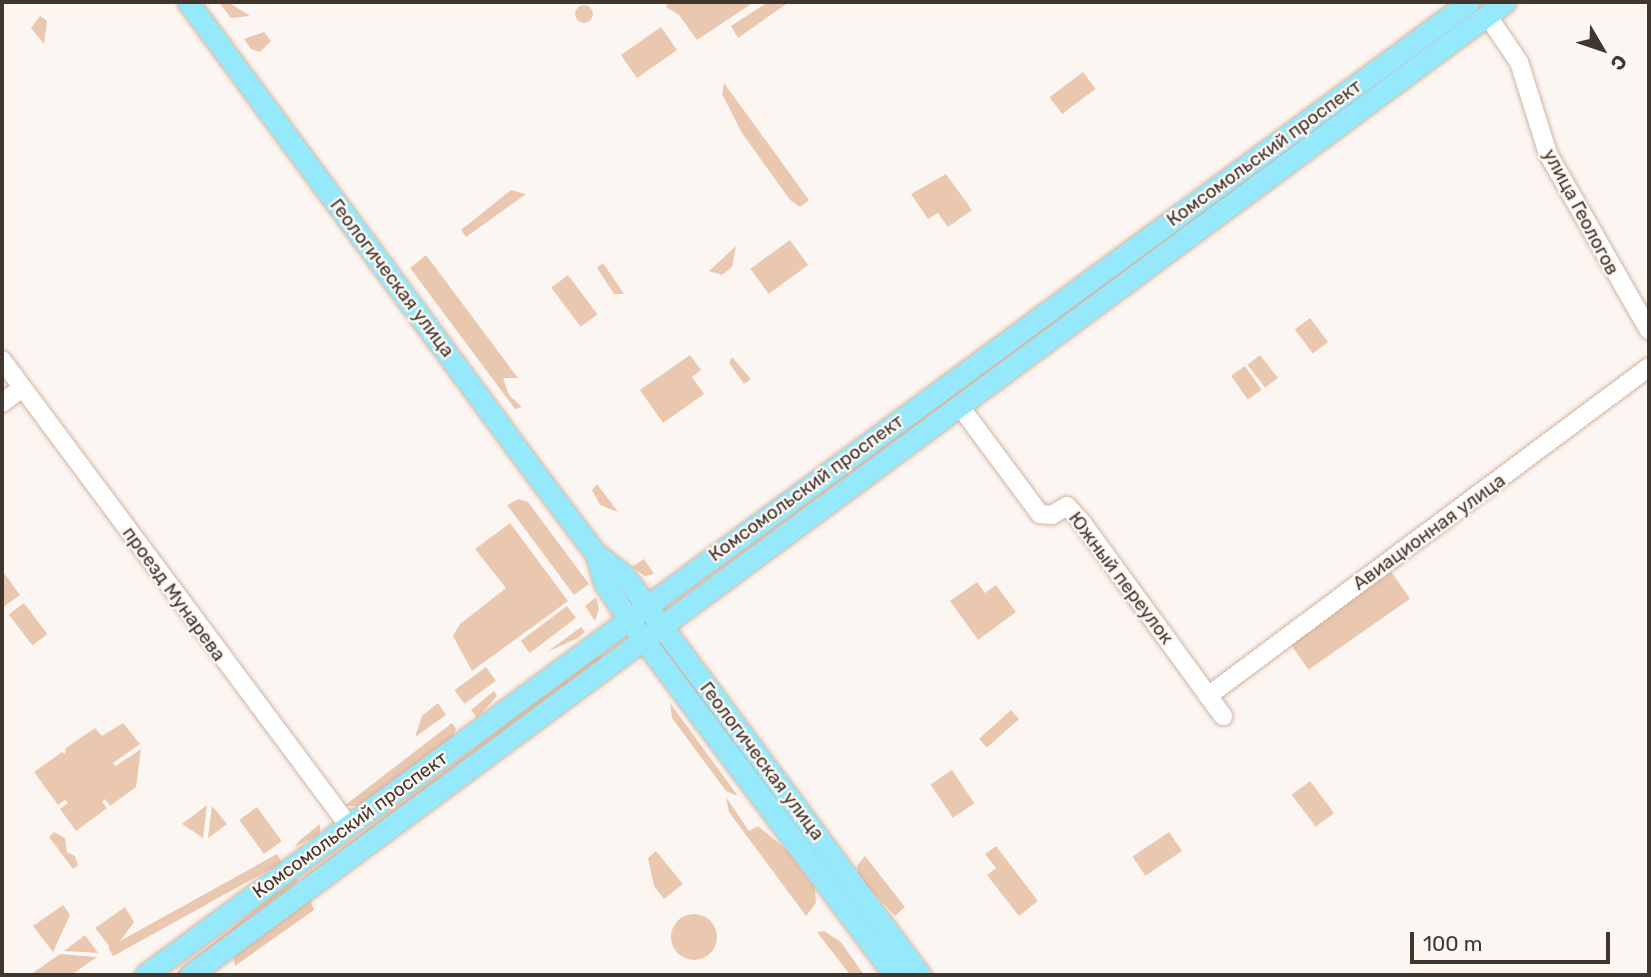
<!DOCTYPE html>
<html>
<head>
<meta charset="utf-8">
<style>
  body { margin:0 }
  #map { position:relative; width:1651px; height:977px; overflow:hidden; background:#fcf6f2; font-family:Rubik,sans-serif }
  div>[style] { position:absolute }
  [style*='--x'] { left:calc(var(--x)*1px); top:calc(var(--y)*1px); width:calc(var(--w)*1px); rotate:calc(var(--a)*1deg) }
  .green>* { inset:0; background:#eac8b0; transform-origin:0 0 }
  .round { border-radius:50% }
  .roads { filter:drop-shadow(0 0 2px #d1b5a2) drop-shadow(0 0 2px #d1b5a2) }
  .minor>* { height:18px; margin:-9px; padding:0 9px; transform-origin:9px; border-radius:9px; background:#fff }
  .major>* { height:21px; margin:-10.5px; padding:0 10.5px; transform-origin:10.5px; border-radius:10.5px; background:#96e8fb }
  span { translate:-50% -50%; white-space:nowrap; text-align:center; line-height:1.15; -webkit-text-stroke:5px #fcf6f2; paint-order:stroke }
  .street-label { font-size:19px; color:#41362e }
  .frame { position:absolute; inset:0; border:4px solid #41362e; pointer-events:none }
  .north { position:absolute; left:1567px; top:14px; width:70px; height:70px; -webkit-text-stroke:5px #fcf6f2; paint-order:stroke; rotate:129deg; font-size:19px; font-weight:700; line-height:28px; text-align:center; color:#41362e }
  .north::after { content:''; display:block; margin:auto; width:24px; height:32px; background:#41362e; clip-path:polygon(50% 0,100% 100%,50% 72%,0 100%) }
  .scale { position:absolute; left:1410px; top:932px; width:200px; height:32px; box-sizing:border-box; border:4px solid #41362e; border-top:0; padding-left:9px; font-size:21px; line-height:24px; white-space:nowrap; color:#41362e; -webkit-text-stroke:5px #fcf6f2; paint-order:stroke }
</style>
</head>
<body>
<div id="map">
  <div class="green">
    <i style="clip-path:polygon(219px 2px,228px 2px,250px 16px,231px 18px)"></i>
    <i style="clip-path:polygon(668px 2px,754px 2px,697px 40px,679px 15px,666px 7px)"></i>
    <i style="clip-path:polygon(768px 2px,789px 2px,738px 38px,731px 26px)"></i>
    <i class="round" style="left:575px;top:5px;width:18px;height:18px"></i>
    <i style="clip-path:polygon(40px 16px,47px 21px,44px 44px,31px 28px)"></i>
    <i style="left:661px;top:27px;width:28px;height:49px;rotate:55deg"></i>
    <i style="clip-path:polygon(264px 32px,271px 41px,260px 52px,251px 49px,244px 39px)"></i>
    <i style="left:1083px;top:72px;width:21px;height:42px;rotate:53deg"></i>
    <i style="clip-path:polygon(724px 83px,809px 200px,800px 207px,790px 200px,742px 133px,722px 94px)"></i>
    <i style="clip-path:polygon(946px 174px,972px 210px,948px 227px,938px 213px,928px 219px,911px 194px)"></i>
    <i style="clip-path:polygon(511px 190px,526px 194px,466px 237px,461px 230px)"></i>
    <i style="left:790px;top:240px;width:31px;height:49px;rotate:54deg"></i>
    <i style="clip-path:polygon(736px 246px,732px 267px,722px 275px,709px 271px)"></i>
    <i style="clip-path:polygon(426px 255px,518px 378px,503px 378px,509px 395px,522px 407px,515px 409px,410px 268px)"></i>
    <i style="clip-path:polygon(603px 263px,624px 294px,614px 294px,597px 268px)"></i>
    <i style="left:568px;top:275px;width:49px;height:21px;rotate:53deg"></i>
    <i style="left:1310px;top:318px;width:30px;height:19px;rotate:53deg"></i>
    <i style="clip-path:polygon(690px 355px,701px 370px,692px 377px,704px 394px,663px 423px,640px 390px)"></i>
    <i style="left:1260px;top:355px;width:29px;height:16px;rotate:52deg"></i>
    <i style="clip-path:polygon(732px 357px,751px 379px,744px 384px,729px 363px)"></i>
    <i style="left:1245px;top:366px;width:29px;height:17px;rotate:55deg"></i>
    <i style="clip-path:polygon(597px 484px,618px 512px,600px 505px,592px 490px)"></i>
    <i style="clip-path:polygon(519px 499px,528px 502px,589px 584px,574px 595px,507px 505px)"></i>
    <i style="clip-path:polygon(510px 523px,568px 601px,472px 671px,453px 636px,460px 624px,506px 588px,475px 549px)"></i>
    <i style="clip-path:polygon(644px 559px,654px 574px,645px 576px,632px 567px)"></i>
    <i style="left:1390px;top:570px;width:35px;height:124px;rotate:55deg"></i>
    <i style="clip-path:polygon(4px 573px,20px 595px,2px 608px,2px 574px)"></i>
    <i style="clip-path:polygon(977px 582px,985px 593px,996px 585px,1016px 612px,978px 640px,950px 601px)"></i>
    <i style="clip-path:polygon(596px 597px,599px 609px,595px 621px,585px 606px)"></i>
    <i style="left:24px;top:603px;width:39px;height:19px;rotate:53deg"></i>
    <i style="left:567px;top:606px;width:15px;height:58px;rotate:53deg"></i>
    <i style="clip-path:polygon(581px 627px,585px 632px,578px 638px,547px 652px)"></i>
    <i style="left:600px;top:654px;width:5px;height:366px;rotate:53deg"></i>
    <i style="clip-path:polygon(678px 665px,907px 975px,903px 975px,674px 668px)"></i>
    <i style="left:486px;top:667px;width:17px;height:39px;rotate:54deg"></i>
    <i style="clip-path:polygon(494px 691px,497px 696px,477px 718px,471px 710px)"></i>
    <i style="clip-path:polygon(438px 703px,446px 715px,415px 737px,422px 716px)"></i>
    <i style="clip-path:polygon(670px 703px,738px 796px,726px 791px,672px 718px)"></i>
    <i style="left:1011px;top:710px;width:12px;height:43px;rotate:48deg"></i>
    <i style="clip-path:polygon(123px 723px,140px 744px,113px 763px,116px 766px,141px 749px,136px 787px,110px 806px,105px 799px,102px 802px,107px 808px,76px 831px,60px 809px,68px 803px,65px 800px,58px 805px,34px 772px,62px 752px,65px 754px,66px 748px,95px 728px,102px 736px)"></i>
    <i style="clip-path:polygon(452px 723px,456px 729px,452px 738px,361px 806px,344px 806px)"></i>
    <i style="left:952px;top:770px;width:40px;height:26px;rotate:56deg"></i>
    <i style="left:1310px;top:781px;width:40px;height:23px;rotate:53deg"></i>
    <i style="clip-path:polygon(726px 797px,749px 831px,758px 826px,787px 850px,815px 888px,816px 903px,806px 916px,729px 812px)"></i>
    <i style="clip-path:polygon(207px 805px,203px 838px,182px 824px)"></i>
    <i style="clip-path:polygon(212px 806px,227px 824px,208px 838px)"></i>
    <i style="left:257px;top:807px;width:42px;height:22px;rotate:54deg"></i>
    <i style="clip-path:polygon(320px 824px,320px 834px,295px 847px,299px 841px)"></i>
    <i style="clip-path:polygon(54px 832px,65px 838px,67px 852px,75px 856px,78px 865px,73px 869px,49px 837px)"></i>
    <i style="left:1169px;top:832px;width:23px;height:44px;rotate:56deg"></i>
    <i style="clip-path:polygon(996px 846px,1038px 901px,1019px 916px,987px 875px,996px 868px,985px 854px)"></i>
    <i style="clip-path:polygon(656px 851px,683px 884px,664px 899px,654px 886px,648px 858px)"></i>
    <i style="left:277px;top:854px;width:10px;height:193px;rotate:61deg"></i>
    <i style="clip-path:polygon(865px 856px,905px 907px,895px 916px,859px 878px,857px 866px)"></i>
    <i style="left:295px;top:877px;width:6px;height:165px;rotate:51deg"></i>
    <i style="clip-path:polygon(309px 897px,314px 910px,235px 966px,233px 953px)"></i>
    <i style="clip-path:polygon(63px 905px,70px 915px,53px 952px,33px 926px)"></i>
    <i style="clip-path:polygon(125px 907px,134px 922px,113px 951px,95px 928px)"></i>
    <i class="round" style="left:671px;top:914px;width:46px;height:46px"></i>
    <i style="clip-path:polygon(824px 931px,841px 942px,864px 975px,850px 975px,817px 932px)"></i>
    <i style="clip-path:polygon(85px 935px,98px 953px,64px 951px)"></i>
    <i style="clip-path:polygon(60px 954px,97px 957px,71px 975px,30px 975px)"></i>
  </div>
  <div class="roads">
    <div class="minor">
      <i style="--x:1487;--y:15;--w:57;--a:55.8"></i>
      <i style="--x:1519;--y:62;--w:96;--a:72.5"></i>
      <i style="--x:1548;--y:154;--w:203;--a:60.2"></i>
      <i style="--x:2;--y:360;--w:581;--a:53.33"></i>
      <i style="--x:2;--y:403;--w:25;--a:-37"></i>
      <i style="--x:959;--y:405;--w:136;--a:53.4"></i>
      <i style="--x:1040;--y:514;--w:12;--a:5"></i>
      <i style="--x:1052;--y:515;--w:17;--a:-31"></i>
      <i style="--x:1067;--y:506;--w:24;--a:48"></i>
      <i style="--x:1083;--y:524;--w:238;--a:53.9"></i>
      <i style="--x:1208;--y:696;--w:550;--a:-36.72"></i>
    </div>
    <div class="major">
      <i style="--x:188;--y:2;--w:590;--a:53.62"></i>
      <i style="--x:538;--y:477;--w:96;--a:53"></i>
      <i style="--x:596;--y:554;--w:35;--a:37"></i>
      <i style="--x:624;--y:575;--w:498;--a:53.5"></i>
      <i style="--x:596;--y:554;--w:29;--a:74"></i>
      <i style="--x:604;--y:582;--w:44;--a:57"></i>
      <i style="--x:628;--y:619;--w:444;--a:53.2"></i>
      <i style="--x:145;--y:975;--w:1643;--a:-36.31"></i>
      <i style="--x:190;--y:975;--w:1636;--a:-36.5"></i>
    </div>
  </div>
  <div class="street-label">
    <span style="left:1264px;top:153px;rotate:-36deg">Комсомольский проспект</span>
    <span style="left:1581px;top:212px;rotate:62deg">улица Геологов</span>
    <span style="left:392px;top:278px;rotate:53deg">Геологическая улица</span>
    <span style="left:806px;top:488px;rotate:-36deg">Комсомольский проспект</span>
    <span style="left:1429px;top:532px;rotate:-36deg">Авиационная улица</span>
    <span style="left:1121px;top:578px;rotate:53deg">Южный переулок</span>
    <span style="left:174px;top:594px;rotate:54deg">проезд Мунарева</span>
    <span style="left:762px;top:761px;rotate:53deg">Геологическая улица</span>
    <span style="left:350px;top:825px;rotate:-36deg">Комсомольский проспект</span>
  </div>
  <div class="frame"></div>
  <div class="north">С</div>
  <div class="scale">100 m</div>
</div>
</body>
</html>
